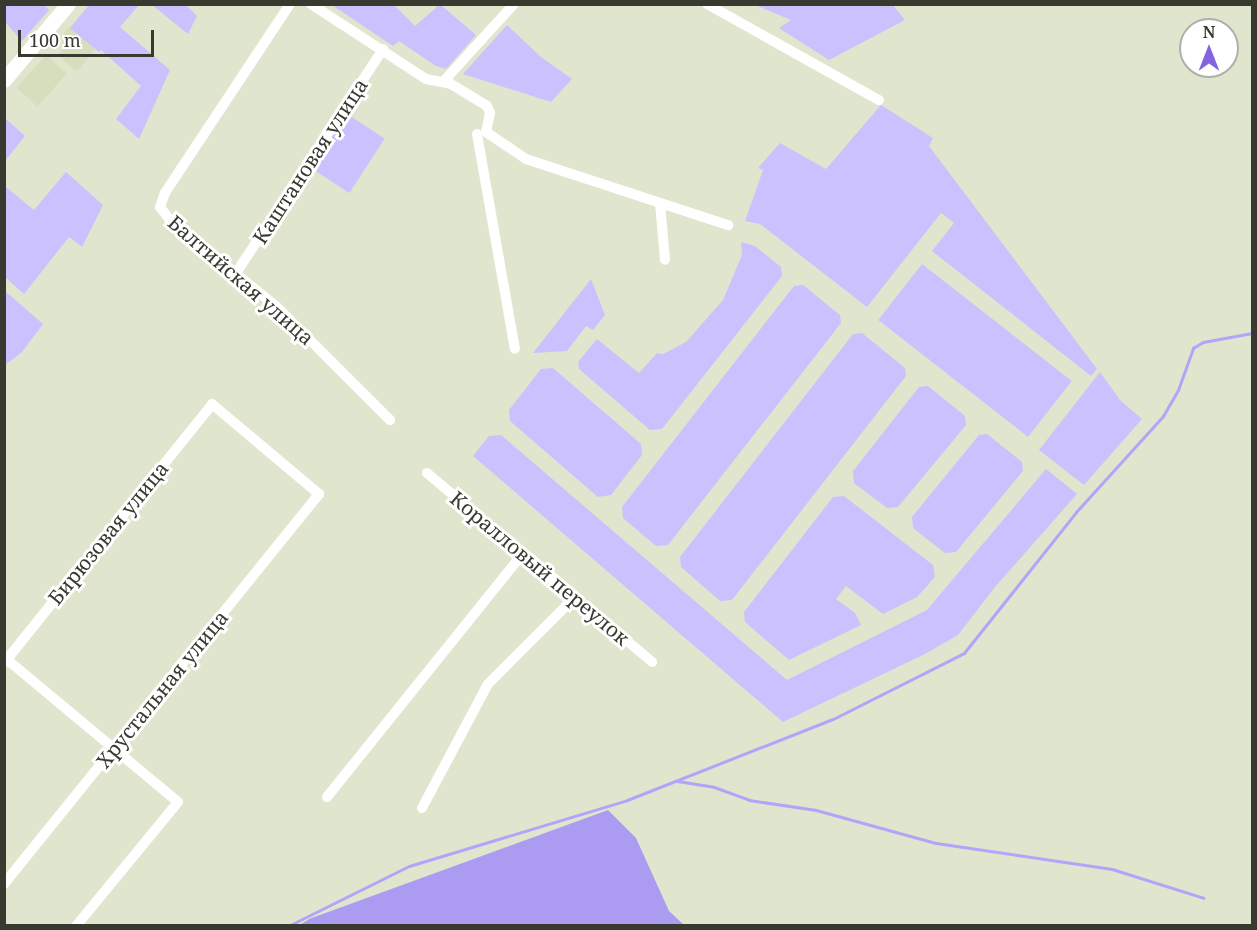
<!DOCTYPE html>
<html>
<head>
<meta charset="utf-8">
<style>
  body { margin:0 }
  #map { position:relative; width:1257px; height:930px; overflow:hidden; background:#e0e5cd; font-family:"Noto Serif",serif }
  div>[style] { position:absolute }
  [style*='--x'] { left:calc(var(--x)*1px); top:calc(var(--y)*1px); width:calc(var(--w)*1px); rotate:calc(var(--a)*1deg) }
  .built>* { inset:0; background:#d7debe; transform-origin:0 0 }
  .green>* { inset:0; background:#cbc1fe; transform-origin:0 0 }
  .forest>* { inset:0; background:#ab9cf1 }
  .stream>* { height:3px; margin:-1.5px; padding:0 1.5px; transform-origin:1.5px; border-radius:1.5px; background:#b3a4f9 }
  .minor>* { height:10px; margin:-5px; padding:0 5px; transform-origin:5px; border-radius:5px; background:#fff }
  .secondary>* { height:15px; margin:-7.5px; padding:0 7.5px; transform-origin:7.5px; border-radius:7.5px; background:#fff }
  span { translate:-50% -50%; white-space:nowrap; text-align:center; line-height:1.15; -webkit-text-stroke:6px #fff; paint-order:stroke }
  .street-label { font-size:20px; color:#383a30 }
  .frame { position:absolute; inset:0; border:6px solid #383a30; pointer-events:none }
  .north { position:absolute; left:1179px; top:18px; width:60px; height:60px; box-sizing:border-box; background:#fff; border:2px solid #afb0ac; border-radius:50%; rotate:0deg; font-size:16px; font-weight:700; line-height:24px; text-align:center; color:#383a30 }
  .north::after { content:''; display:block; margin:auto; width:21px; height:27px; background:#8365e0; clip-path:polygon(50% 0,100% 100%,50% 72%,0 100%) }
  .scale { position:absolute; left:18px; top:30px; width:136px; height:27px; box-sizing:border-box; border:3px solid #383a30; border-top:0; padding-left:8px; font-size:18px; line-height:21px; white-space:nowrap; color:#383a30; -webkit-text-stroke:4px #fff; paint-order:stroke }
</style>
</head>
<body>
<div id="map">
  <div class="built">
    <i style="clip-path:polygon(69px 27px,95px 49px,79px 70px,74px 70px,59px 55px,65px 44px,61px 37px)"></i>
    <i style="left:46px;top:55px;width:28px;height:44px;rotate:42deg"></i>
  </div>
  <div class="green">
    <i style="clip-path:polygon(5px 4px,44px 5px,49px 10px,22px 41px,5px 22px)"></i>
    <i style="clip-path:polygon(89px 5px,139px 5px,120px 27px,170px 70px,139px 139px,116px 119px,141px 86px,101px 50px,99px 52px,70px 28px)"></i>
    <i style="clip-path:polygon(152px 5px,186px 5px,197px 16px,188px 34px)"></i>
    <i style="clip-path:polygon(332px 5px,394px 5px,415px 26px,437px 7px,435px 5px,441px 5px,476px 35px,446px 69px,436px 66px,399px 41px,393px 46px)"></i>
    <i style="clip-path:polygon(755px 5px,893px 5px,905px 20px,829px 60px,779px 28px,791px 20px)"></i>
    <i style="clip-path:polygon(507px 25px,541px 57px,572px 79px,551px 102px,463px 74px)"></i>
    <i style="clip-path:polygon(881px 105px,933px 138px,929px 146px,1097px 369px,1091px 376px,932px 251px,954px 223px,941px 213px,867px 307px,760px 224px,745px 221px,763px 170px,758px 168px,780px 143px,826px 169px)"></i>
    <i style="left:347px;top:114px;width:45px;height:65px;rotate:33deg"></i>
    <i style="clip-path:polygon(5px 118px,25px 136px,5px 161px,4px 118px)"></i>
    <i style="clip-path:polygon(66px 172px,103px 205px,82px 247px,69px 237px,24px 294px,5px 277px,5px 186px,34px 210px)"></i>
    <i style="clip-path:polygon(741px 242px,755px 246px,781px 267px,782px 276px,662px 429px,650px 430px,579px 369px,578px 362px,597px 339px,639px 373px,657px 353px,663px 354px,686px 342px,723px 300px,742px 255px)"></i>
    <i style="left:922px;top:264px;width:190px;height:71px;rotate:38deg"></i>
    <i style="clip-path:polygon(591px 279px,605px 315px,593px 330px,586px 326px,567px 351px,533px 353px)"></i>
    <i style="clip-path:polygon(803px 285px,840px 315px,841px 323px,668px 545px,656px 546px,623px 518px,622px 507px,794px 286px)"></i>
    <i style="clip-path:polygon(5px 291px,43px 324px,22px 352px,5px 365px)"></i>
    <i style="clip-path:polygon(862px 333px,905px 368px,906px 376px,732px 600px,720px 601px,681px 567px,680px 557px,853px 334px)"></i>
    <i style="clip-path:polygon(553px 368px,641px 444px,642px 455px,611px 495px,598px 497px,510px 421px,509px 410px,541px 369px)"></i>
    <i style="clip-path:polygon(1100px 372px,1120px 400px,1142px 419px,1084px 485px,1039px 450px)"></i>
    <i style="clip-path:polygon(928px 386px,965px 416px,966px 425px,898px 507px,887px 508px,854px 483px,853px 471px,919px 387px)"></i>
    <i style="clip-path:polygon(987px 434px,1022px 462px,1023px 471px,956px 552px,945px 553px,913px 528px,912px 517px,979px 435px)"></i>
    <i style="clip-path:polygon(501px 435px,787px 680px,927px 610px,1046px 469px,1077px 494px,995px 587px,958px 635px,925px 654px,783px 722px,473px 456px,489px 436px)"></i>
    <i style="clip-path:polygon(844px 496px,933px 565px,935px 577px,917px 597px,883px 614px,846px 586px,836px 599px,855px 613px,861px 625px,789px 660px,745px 622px,744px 612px,833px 497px)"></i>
  </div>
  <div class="forest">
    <i style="clip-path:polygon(608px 810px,636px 838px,669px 911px,684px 925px,300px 925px,309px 919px)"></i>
  </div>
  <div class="stream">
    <i style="--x:677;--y:781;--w:37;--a:9"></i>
    <i style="--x:714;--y:787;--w:37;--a:20"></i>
    <i style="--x:749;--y:800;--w:68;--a:8.5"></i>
    <i style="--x:816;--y:810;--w:124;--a:15.4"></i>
    <i style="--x:936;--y:843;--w:178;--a:8.4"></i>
    <i style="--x:1112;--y:869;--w:96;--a:17.5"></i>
    <i style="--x:288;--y:926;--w:135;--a:-26.4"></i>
    <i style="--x:409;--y:866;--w:228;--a:-16.8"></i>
    <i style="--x:627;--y:800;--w:221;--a:-21.5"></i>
    <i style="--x:833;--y:719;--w:147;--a:-26.7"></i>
    <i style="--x:964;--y:653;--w:180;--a:-51.5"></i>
    <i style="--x:1076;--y:512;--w:130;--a:-47.8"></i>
    <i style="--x:1163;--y:416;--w:30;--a:-60"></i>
    <i style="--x:1178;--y:390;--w:45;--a:-70.3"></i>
    <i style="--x:1193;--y:348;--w:12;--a:-31"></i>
    <i style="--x:1203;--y:342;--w:50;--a:-10.4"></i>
  </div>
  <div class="minor">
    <i style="--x:290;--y:4;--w:227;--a:123.5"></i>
    <i style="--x:165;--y:193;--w:15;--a:110"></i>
    <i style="--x:160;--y:207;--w:15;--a:53"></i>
    <i style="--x:169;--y:219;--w:139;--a:39.2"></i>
    <i style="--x:277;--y:307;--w:160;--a:45"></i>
    <i style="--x:311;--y:4;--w:137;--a:33.1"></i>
    <i style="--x:426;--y:79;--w:25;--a:11"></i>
    <i style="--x:451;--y:84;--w:42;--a:31.4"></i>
    <i style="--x:487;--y:106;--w:8;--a:67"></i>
    <i style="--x:490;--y:113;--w:19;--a:102"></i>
    <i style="--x:486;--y:132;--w:48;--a:34"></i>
    <i style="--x:526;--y:159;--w:213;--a:18.1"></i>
    <i style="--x:707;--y:4;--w:197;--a:29.2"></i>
    <i style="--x:443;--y:82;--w:105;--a:-47.7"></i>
    <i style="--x:477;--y:134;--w:218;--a:80"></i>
    <i style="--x:660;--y:203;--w:57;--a:85"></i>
    <i style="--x:236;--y:273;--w:268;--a:-56.7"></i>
    <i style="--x:427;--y:473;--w:294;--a:40"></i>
    <i style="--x:4;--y:657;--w:226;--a:39.8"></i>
    <i style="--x:178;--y:802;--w:161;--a:129.4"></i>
    <i style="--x:4;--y:663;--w:332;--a:-51.2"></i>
    <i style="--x:212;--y:404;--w:140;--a:40.1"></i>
    <i style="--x:319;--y:494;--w:501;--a:128.93"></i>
    <i style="--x:327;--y:797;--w:313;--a:-51.2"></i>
    <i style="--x:422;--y:808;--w:140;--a:-62"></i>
    <i style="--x:488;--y:684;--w:123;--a:-45"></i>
  </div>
  <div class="secondary">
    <i style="--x:4;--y:80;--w:99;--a:-49.9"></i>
  </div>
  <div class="street-label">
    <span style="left:310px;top:161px;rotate:-57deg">Каштановая улица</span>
    <span style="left:241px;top:280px;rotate:41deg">Балтийская улица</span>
    <span style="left:108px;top:533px;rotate:-51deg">Бирюзовая улица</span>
    <span style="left:540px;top:568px;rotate:40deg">Коралловый переулок</span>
    <span style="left:162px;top:689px;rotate:-51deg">Хрустальная улица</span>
  </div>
  <div class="frame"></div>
  <div class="north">N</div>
  <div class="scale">100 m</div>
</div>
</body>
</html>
